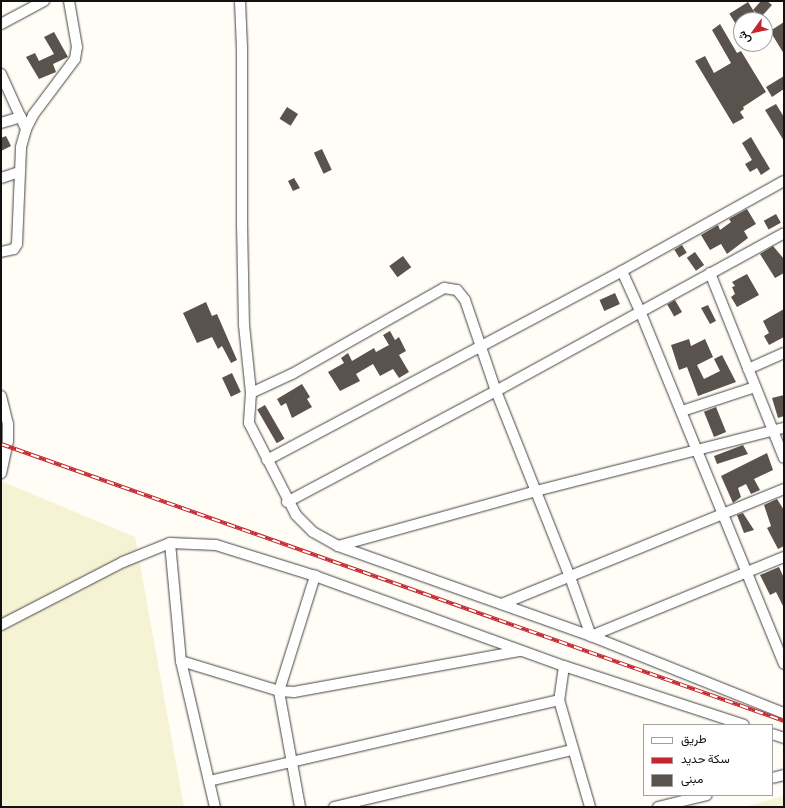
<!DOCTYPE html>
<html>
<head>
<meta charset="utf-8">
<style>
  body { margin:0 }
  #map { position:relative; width:785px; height:808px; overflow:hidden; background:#fffdf5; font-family:"Crimson Pro",Vazirmatn,serif }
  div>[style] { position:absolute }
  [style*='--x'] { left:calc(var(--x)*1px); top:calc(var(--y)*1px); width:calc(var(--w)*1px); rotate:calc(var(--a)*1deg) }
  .farmland>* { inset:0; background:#f6f3d4 }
  .building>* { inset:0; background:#5a524d; transform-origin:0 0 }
  .roads { filter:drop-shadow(0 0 1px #444) drop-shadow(0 0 1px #444) }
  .minor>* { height:10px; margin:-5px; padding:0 5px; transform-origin:5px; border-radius:5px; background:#fff }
  .rail>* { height:4px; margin-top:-2px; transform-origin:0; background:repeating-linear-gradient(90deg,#fff 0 8px,#c4262e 0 16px); box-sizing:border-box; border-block:1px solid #c4262e }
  span { translate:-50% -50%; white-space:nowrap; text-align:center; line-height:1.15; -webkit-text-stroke:4px #fff; paint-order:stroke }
  .frame { position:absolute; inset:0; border:2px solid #111; pointer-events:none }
  .legend { position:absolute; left:643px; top:724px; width:130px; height:72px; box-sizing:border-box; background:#fff; border:1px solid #a0a0a0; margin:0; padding:5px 7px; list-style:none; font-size:12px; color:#111 }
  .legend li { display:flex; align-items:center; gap:8px; height:20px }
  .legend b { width:20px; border:1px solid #a0a0a0 }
  .north { position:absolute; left:733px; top:12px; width:40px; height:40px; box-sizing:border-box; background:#fff; border:1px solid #a0a0a0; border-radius:50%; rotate:237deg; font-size:11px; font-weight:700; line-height:16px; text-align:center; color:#111 }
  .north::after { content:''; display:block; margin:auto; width:14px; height:18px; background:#c4262e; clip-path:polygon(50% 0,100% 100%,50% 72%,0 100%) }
</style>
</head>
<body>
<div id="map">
  <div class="farmland">
    <i style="clip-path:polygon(1px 481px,135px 537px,184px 807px,1px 807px)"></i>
    <i style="clip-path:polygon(784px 796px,784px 807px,744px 807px)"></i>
  </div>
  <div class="building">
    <i style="clip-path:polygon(761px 1px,767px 1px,772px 5px,761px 17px,753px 10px)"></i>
    <i style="left:748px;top:2px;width:13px;height:22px;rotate:58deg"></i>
    <i style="clip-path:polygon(784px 22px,784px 54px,770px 31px)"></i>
    <i style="clip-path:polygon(720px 24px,737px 53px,741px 51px,766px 92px,743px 107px,744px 109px,740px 112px,744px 118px,733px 124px,695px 61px,705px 56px,714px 73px,731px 63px,712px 30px)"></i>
    <i style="clip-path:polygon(54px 32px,68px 57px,53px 64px,56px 72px,39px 79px,26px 57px,35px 53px,39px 61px,54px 54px,44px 37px)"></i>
    <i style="clip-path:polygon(784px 76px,784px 89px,772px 97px,766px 87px)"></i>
    <i style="clip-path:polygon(776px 104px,784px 117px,784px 141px,765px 110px)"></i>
    <i style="left:287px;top:107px;width:13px;height:14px;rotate:32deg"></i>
    <i style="clip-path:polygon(6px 136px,11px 146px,1px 151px,1px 138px)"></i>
    <i style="clip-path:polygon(751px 137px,770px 169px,761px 175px,757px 168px,750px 172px,745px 164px,752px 160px,742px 143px)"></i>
    <i style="left:322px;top:149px;width:23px;height:9px;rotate:65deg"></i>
    <i style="clip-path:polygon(294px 178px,300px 188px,293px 191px,288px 181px)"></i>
    <i style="clip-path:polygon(747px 209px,756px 224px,744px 231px,748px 238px,727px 254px,721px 244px,710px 250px,701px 235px,718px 225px,720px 230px,731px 222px,729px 219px)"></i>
    <i style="left:776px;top:214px;width:10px;height:14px;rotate:61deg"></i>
    <i style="left:682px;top:245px;width:9px;height:9px;rotate:58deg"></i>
    <i style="clip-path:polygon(773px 246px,784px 259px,784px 273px,775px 278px,760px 254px)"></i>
    <i style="left:695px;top:252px;width:16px;height:10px;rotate:55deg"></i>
    <i style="left:403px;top:256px;width:14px;height:17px;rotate:54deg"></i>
    <i style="clip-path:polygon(747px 274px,759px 295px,737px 307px,731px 297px,735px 294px,732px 287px,735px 286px,732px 282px)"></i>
    <i style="left:615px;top:293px;width:12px;height:17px;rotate:66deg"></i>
    <i style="left:675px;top:300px;width:14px;height:9px;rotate:60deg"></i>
    <i style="clip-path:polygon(206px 302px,212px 316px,217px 314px,237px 360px,231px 363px,222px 346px,218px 349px,212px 337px,197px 343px,183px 313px)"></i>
    <i style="clip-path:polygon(708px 305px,716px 321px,710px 324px,701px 308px)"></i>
    <i style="clip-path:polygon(784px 309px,784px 337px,769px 345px,764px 336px,769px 333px,763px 321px)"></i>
    <i style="clip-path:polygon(390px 331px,395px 340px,399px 337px,406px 351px,399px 355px,409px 372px,399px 378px,393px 369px,380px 376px,373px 364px,356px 374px,360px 381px,340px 391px,328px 372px,344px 363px,341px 358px,348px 353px,352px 361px,374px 348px,376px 352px,389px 345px,383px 335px)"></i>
    <i style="clip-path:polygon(689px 339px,691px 346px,705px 339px,713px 357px,697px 365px,704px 379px,720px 371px,714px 359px,722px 355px,736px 382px,698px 396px,687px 367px,679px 370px,671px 345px)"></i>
    <i style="left:232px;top:373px;width:21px;height:11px;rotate:65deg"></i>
    <i style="clip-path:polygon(302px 384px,310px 397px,307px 399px,312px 407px,292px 418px,286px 403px,281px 406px,277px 399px)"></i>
    <i style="clip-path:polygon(784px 395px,784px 416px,778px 418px,772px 398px)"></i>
    <i style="left:265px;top:405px;width:39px;height:9px;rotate:60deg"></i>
    <i style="left:716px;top:407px;width:27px;height:13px;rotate:68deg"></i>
    <i style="clip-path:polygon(743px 445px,748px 454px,717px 464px,714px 456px)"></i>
    <i style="clip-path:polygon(767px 453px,773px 470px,754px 479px,760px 490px,751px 494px,746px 484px,738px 488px,741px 497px,733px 503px,721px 476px)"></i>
    <i style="clip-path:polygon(777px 499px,784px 510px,784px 546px,778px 549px,767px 528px,771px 526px,764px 505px)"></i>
    <i style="clip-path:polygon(743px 513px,754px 530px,744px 533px,737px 515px)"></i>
    <i style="clip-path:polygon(779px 567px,784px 578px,784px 608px,776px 592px,770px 595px,760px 575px)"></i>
  </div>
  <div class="roads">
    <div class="minor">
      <i style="--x:240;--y:1;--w:47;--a:87.6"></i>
      <i style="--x:242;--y:48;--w:175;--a:90"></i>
      <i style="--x:242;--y:223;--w:102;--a:88.9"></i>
      <i style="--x:244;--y:325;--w:68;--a:84.1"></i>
      <i style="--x:251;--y:393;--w:30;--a:94"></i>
      <i style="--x:249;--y:423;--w:103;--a:62.9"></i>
      <i style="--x:296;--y:515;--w:24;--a:45"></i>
      <i style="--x:313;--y:532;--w:29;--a:29"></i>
      <i style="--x:338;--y:546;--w:269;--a:19.6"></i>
      <i style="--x:591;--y:636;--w:208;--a:21.8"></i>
      <i style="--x:1;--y:24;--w:49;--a:-28.1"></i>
      <i style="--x:1;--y:74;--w:60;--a:65.6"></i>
      <i style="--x:1;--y:123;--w:21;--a:-17"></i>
      <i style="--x:1;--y:178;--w:20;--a:-18"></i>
      <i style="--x:1;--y:252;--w:13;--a:-13"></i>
      <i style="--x:14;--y:249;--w:6;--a:-59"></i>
      <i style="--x:17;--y:244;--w:97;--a:-87.6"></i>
      <i style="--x:21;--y:147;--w:19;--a:-74"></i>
      <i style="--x:26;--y:129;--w:16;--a:-63"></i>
      <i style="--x:33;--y:115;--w:70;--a:-53.1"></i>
      <i style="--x:75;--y:59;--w:12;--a:-81"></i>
      <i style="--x:77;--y:47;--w:47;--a:-99.9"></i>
      <i style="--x:622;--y:271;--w:44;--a:65.8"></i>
      <i style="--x:640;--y:311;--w:381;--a:67.8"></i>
      <i style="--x:710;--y:273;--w:199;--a:68.2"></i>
      <i style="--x:748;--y:369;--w:39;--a:-24"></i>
      <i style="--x:251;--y:393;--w:45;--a:-24.9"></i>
      <i style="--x:292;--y:374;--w:175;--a:-29.5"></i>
      <i style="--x:444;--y:288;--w:13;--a:9"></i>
      <i style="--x:457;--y:290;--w:13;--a:51"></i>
      <i style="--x:465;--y:300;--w:96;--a:71.2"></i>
      <i style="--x:496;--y:391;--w:200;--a:68.3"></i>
      <i style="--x:570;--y:577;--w:63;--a:70.4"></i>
      <i style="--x:591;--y:636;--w:209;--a:-22.3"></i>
      <i style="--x:1;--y:396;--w:29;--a:76"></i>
      <i style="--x:8;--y:424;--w:17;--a:90"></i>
      <i style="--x:8;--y:441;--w:33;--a:102"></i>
      <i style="--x:682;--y:411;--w:77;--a:-18.2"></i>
      <i style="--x:267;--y:460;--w:402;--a:-28"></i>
      <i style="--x:622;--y:271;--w:185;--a:-29.1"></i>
      <i style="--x:287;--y:502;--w:237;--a:-28"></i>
      <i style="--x:496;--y:391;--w:328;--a:-28.7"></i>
      <i style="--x:170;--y:543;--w:119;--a:84.7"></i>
      <i style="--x:181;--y:661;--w:150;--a:76.9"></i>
      <i style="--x:338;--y:546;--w:205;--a:-15.5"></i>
      <i style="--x:536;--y:491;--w:256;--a:-14.3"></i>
      <i style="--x:502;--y:604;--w:305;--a:-22.2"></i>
      <i style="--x:1;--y:625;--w:137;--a:-27.3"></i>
      <i style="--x:123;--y:562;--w:51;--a:-22"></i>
      <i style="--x:170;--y:543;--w:46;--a:2.5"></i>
      <i style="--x:216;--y:545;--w:104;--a:17.4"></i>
      <i style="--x:315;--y:576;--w:265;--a:19.9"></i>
      <i style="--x:564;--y:666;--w:189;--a:18.1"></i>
      <i style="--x:181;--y:661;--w:102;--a:17"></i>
      <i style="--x:279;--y:691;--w:15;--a:4"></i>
      <i style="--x:294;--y:692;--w:230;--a:-10.3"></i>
      <i style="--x:564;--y:666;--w:34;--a:98"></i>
      <i style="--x:559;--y:700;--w:111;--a:73.8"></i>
      <i style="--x:772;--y:734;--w:13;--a:18"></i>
      <i style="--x:772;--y:778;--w:12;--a:-14"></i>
      <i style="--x:209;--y:781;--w:359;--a:-13"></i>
      <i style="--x:300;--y:807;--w:118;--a:-100.3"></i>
      <i style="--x:279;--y:691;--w:121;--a:-72.6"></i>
      <i style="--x:334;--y:807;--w:245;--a:-13.5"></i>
      <i style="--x:658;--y:807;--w:50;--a:-13.8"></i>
    </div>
  </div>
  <div class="rail">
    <i style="--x:1;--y:444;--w:831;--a:19.48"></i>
  </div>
  <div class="frame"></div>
  <ul class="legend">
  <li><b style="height:5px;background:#fff"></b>طريق</li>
  <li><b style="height:5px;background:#c4262e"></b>سكة حديد</li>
  <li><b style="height:11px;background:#5a524d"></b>مبنى</li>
  </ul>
  <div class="north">ش</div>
</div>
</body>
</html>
